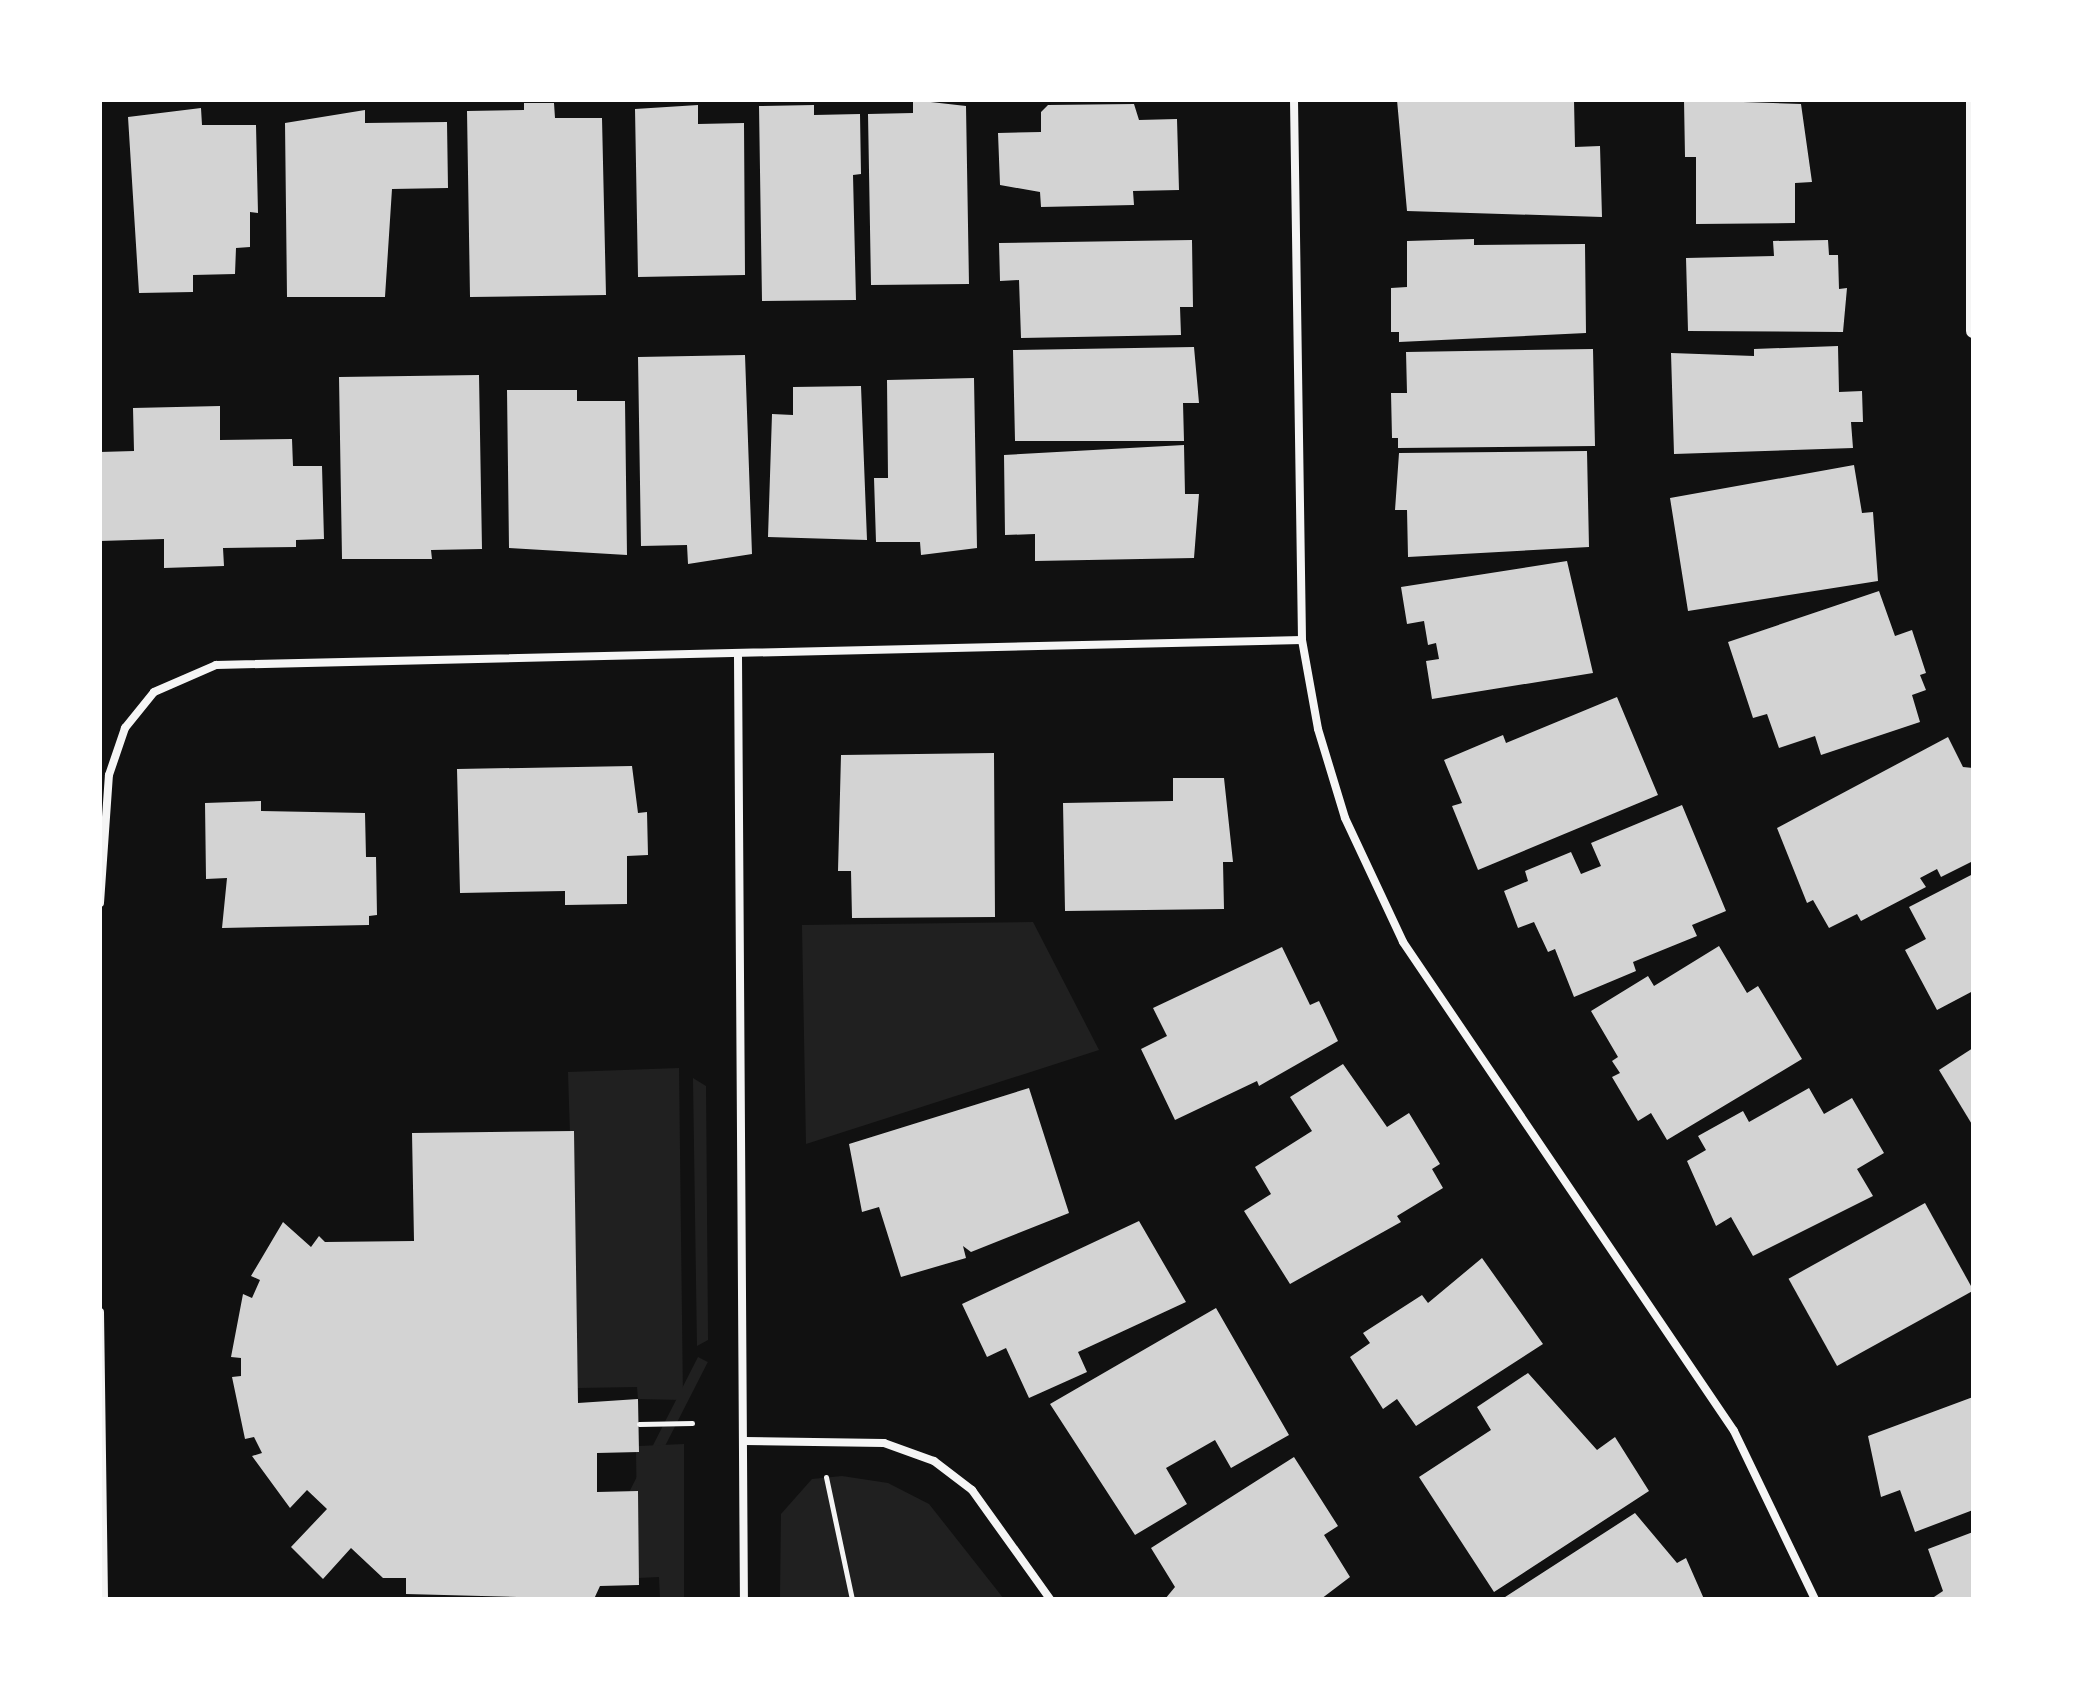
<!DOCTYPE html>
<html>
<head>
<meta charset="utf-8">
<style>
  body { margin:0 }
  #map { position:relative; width:2073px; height:1699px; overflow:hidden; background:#111; font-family:Raleway,sans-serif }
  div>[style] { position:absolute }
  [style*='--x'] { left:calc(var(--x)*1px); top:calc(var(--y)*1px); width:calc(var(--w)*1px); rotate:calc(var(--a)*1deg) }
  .green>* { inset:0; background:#202020; transform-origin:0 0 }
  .building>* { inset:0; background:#d3d3d3; transform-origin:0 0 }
  .path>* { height:5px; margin:-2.5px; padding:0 2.5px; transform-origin:2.5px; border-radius:2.5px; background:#f5f5f5 }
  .minor>* { height:8px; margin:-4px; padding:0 4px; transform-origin:4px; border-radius:4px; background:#f5f5f5 }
  .tertiary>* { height:14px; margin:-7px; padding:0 7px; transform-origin:7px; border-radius:7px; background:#f5f5f5 }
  span { translate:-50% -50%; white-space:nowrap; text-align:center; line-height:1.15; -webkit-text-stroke:7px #fff; paint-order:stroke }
  .frame { position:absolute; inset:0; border:102px solid #fff; pointer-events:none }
</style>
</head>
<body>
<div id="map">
  <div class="green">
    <i style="clip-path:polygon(1033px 922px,1099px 1050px,806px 1144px,802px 925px)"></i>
    <i style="clip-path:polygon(679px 1068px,683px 1400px,638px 1399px,637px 1387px,578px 1388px,568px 1072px)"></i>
    <i style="clip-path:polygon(693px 1078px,706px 1086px,708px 1340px,697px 1346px)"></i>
    <i style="left:698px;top:1357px;width:11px;height:242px;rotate:27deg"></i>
    <i style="clip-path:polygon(684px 1444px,684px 1599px,660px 1599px,659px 1577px,638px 1578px,636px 1452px,639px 1446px)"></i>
    <i style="clip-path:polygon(842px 1476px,888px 1483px,929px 1504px,1004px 1599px,780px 1599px,781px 1514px,812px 1479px)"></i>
  </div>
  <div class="building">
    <i style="clip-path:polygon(913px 100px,966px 106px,969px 284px,871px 285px,868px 114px,913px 113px)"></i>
    <i style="clip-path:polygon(1397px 100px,1574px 100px,1575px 147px,1600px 146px,1602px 217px,1407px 211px)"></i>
    <i style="clip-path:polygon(1684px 100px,1801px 104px,1812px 182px,1795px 183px,1795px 223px,1696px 224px,1696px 157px,1685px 157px)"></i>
    <i style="clip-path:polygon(524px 103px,554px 103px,555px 118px,602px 118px,606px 295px,470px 297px,467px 111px,524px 110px)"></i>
    <i style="clip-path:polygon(1134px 104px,1139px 120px,1177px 119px,1179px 190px,1133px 191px,1134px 205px,1041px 207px,1040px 192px,1000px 185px,998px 133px,1041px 132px,1041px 112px,1048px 105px)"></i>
    <i style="clip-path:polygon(698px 105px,698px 124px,744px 123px,745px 275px,638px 277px,635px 109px)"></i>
    <i style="clip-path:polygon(814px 105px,814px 115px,860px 114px,861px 174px,853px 175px,856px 300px,762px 301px,759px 106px)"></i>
    <i style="clip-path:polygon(201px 108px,202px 125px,256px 125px,258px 213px,250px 212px,250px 247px,236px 248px,235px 274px,193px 275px,193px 292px,139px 293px,128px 117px)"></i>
    <i style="clip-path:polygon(365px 110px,365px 123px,447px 122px,448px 188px,392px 189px,385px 297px,287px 297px,285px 123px)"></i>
    <i style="clip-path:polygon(1474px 239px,1474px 245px,1585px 244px,1586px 333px,1399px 342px,1399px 332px,1391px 332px,1391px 288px,1407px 287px,1407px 241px)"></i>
    <i style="clip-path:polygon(1192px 240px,1193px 307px,1180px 307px,1181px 335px,1021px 338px,1019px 280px,1000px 281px,999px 243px)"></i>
    <i style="clip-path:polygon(1828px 240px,1829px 255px,1838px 255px,1839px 289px,1847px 288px,1843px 332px,1688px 331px,1686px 258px,1774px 256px,1773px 241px)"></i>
    <i style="clip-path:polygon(1838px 346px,1839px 392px,1862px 391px,1863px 422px,1851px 422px,1853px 448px,1674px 454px,1671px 353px,1754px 356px,1754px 349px)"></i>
    <i style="clip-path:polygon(1194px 347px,1199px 403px,1183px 403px,1184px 441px,1015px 441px,1013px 350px)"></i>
    <i style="clip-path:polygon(1593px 349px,1595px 446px,1398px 448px,1398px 438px,1392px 438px,1391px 393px,1407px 393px,1406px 352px)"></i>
    <i style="clip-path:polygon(745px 355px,752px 554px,688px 564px,687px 545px,641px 546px,638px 357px)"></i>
    <i style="clip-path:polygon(479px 375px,482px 549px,431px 550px,432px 559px,342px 559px,339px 377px)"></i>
    <i style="clip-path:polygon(974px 378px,977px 548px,921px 555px,920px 542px,876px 542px,874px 478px,888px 478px,887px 380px)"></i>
    <i style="clip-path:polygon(861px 386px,867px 540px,768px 537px,772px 414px,793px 415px,793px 387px)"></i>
    <i style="clip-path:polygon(507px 390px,577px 390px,577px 401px,625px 401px,627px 555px,509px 548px)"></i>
    <i style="clip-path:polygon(220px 406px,220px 440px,292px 439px,293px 466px,322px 466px,324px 539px,296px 540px,296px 547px,223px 548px,224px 566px,164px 568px,164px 539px,100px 541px,100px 452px,134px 451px,133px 408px)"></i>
    <i style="clip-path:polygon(1184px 445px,1185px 494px,1199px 494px,1194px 558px,1035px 561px,1035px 534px,1005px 535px,1004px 455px)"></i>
    <i style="clip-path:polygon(1587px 451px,1589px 547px,1408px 557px,1407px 510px,1395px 510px,1399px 453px)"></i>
    <i style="clip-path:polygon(1854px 465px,1862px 513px,1873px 512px,1878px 581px,1688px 611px,1670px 498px)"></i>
    <i style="clip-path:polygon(1567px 561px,1593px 673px,1432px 699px,1426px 661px,1439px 659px,1436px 643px,1428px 645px,1424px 621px,1407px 624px,1401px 587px)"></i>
    <i style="clip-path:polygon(1879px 591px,1895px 636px,1912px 630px,1926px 673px,1920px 675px,1926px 690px,1912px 695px,1920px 722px,1821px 755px,1815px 736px,1779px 748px,1767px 714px,1753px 718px,1728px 642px)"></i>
    <i style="clip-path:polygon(1617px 697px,1658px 795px,1478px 870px,1452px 806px,1462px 803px,1444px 760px,1503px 735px,1506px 743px)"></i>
    <i style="clip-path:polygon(1948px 737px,1963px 767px,1973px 768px,1973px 861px,1941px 877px,1937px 869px,1920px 878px,1926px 887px,1861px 921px,1857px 914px,1829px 928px,1813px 900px,1807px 903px,1777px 828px)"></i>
    <i style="clip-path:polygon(994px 753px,995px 917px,852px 918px,851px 871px,838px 871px,841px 755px)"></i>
    <i style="clip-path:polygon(632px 766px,638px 813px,647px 812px,648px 855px,627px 856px,627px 904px,565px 905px,565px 891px,460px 893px,457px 769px)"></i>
    <i style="clip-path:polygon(1173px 778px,1224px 778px,1233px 862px,1223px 862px,1224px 909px,1065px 911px,1063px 803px,1173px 801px)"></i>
    <i style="clip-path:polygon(261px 801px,261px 811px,365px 813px,366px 857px,376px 857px,377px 915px,369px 916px,369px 925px,222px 928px,227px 878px,206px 879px,205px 803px)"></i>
    <i style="clip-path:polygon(1682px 805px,1726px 911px,1692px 925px,1697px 936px,1633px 962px,1636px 971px,1574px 997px,1555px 949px,1548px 952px,1534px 922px,1518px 928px,1504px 891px,1528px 881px,1525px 871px,1571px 852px,1581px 874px,1601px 866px,1591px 843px)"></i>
    <i style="clip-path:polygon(1973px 874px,1973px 991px,1937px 1010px,1905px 950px,1926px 939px,1909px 907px)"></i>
    <i style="clip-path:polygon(1719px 946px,1747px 993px,1758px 986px,1802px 1059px,1667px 1140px,1651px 1113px,1638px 1121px,1612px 1077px,1620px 1073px,1612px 1061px,1618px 1057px,1591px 1011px,1648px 976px,1654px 986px)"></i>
    <i style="clip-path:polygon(1282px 947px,1310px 1005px,1319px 1001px,1338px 1041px,1259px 1086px,1257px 1081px,1175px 1120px,1141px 1049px,1167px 1036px,1153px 1008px)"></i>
    <i style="clip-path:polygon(1973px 1048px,1973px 1126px,1939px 1070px)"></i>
    <i style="clip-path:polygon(1343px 1064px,1387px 1127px,1409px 1113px,1440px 1164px,1432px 1169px,1443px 1188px,1397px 1216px,1401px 1222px,1290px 1284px,1244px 1211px,1271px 1194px,1255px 1167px,1312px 1131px,1290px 1097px)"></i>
    <i style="clip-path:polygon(1029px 1088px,1069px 1213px,971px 1252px,963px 1246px,966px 1258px,901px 1277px,879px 1207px,862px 1212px,849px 1144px)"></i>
    <i style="clip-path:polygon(1809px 1088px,1824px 1114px,1852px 1098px,1884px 1153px,1857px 1169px,1873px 1196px,1753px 1256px,1731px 1217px,1716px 1226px,1687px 1161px,1706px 1150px,1698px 1136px,1743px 1111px,1749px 1122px)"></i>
    <i style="clip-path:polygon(574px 1131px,578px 1403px,638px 1399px,639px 1452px,597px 1453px,597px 1492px,638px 1491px,639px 1585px,600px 1586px,594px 1599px,406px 1594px,406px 1578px,383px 1578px,351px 1548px,323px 1579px,291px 1547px,327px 1509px,307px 1490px,290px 1508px,252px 1456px,262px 1453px,254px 1437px,245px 1439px,232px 1377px,241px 1376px,241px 1358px,231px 1357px,243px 1294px,252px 1298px,260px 1280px,251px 1276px,283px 1222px,311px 1247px,319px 1236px,325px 1242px,414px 1241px,412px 1133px)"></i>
    <i style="left:1925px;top:1203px;width:100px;height:156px;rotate:61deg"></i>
    <i style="clip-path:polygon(1139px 1221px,1186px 1302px,1078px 1352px,1087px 1372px,1029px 1398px,1006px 1348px,987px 1357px,962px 1304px)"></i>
    <i style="clip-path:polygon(1482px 1258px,1543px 1344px,1416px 1426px,1397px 1399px,1383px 1409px,1350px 1357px,1370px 1343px,1363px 1333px,1422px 1295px,1428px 1303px)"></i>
    <i style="clip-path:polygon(1216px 1308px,1289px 1435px,1231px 1468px,1215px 1440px,1166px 1468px,1187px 1504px,1135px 1535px,1050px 1404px)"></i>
    <i style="clip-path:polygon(1528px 1373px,1597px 1450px,1615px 1437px,1649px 1491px,1494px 1592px,1419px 1477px,1491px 1430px,1477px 1407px)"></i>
    <i style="clip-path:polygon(1973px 1397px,1973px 1510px,1915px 1532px,1900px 1490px,1881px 1497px,1868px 1436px)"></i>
    <i style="clip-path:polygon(1294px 1457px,1338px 1526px,1324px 1535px,1350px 1577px,1321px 1599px,1165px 1599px,1175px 1587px,1151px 1548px)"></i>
    <i style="clip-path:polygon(1635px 1513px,1677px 1563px,1686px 1558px,1704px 1599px,1502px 1599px)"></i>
    <i style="clip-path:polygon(1973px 1532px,1973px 1599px,1931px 1599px,1943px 1591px,1928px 1549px)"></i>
  </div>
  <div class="path">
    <i style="--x:639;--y:1424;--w:53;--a:-1.1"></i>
    <i style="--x:826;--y:1477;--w:125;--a:78"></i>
  </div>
  <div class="minor">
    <i style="--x:1294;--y:100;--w:540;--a:89.15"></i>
    <i style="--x:1302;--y:640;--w:90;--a:79.8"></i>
    <i style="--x:1318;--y:729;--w:93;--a:73.1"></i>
    <i style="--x:1345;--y:818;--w:137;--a:64.9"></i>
    <i style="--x:1403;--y:942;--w:590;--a:55.91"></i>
    <i style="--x:1734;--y:1431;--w:187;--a:64.3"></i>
    <i style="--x:738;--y:657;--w:942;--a:89.64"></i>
    <i style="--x:100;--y:903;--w:128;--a:-86"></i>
    <i style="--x:109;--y:775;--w:50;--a:-71.2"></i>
    <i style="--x:125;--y:728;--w:46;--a:-51.1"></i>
    <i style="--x:154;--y:692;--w:68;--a:-23.5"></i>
    <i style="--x:216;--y:665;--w:1086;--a:-1.32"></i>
    <i style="--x:100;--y:1312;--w:287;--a:89.2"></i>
    <i style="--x:745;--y:1441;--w:139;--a:0.8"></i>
    <i style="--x:884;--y:1443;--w:53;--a:19.8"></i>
    <i style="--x:934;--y:1461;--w:48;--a:37.3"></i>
    <i style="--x:972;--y:1490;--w:134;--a:54.4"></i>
  </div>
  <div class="tertiary">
    <i style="--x:1973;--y:100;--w:231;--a:90"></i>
  </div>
  <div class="frame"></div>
</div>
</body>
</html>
